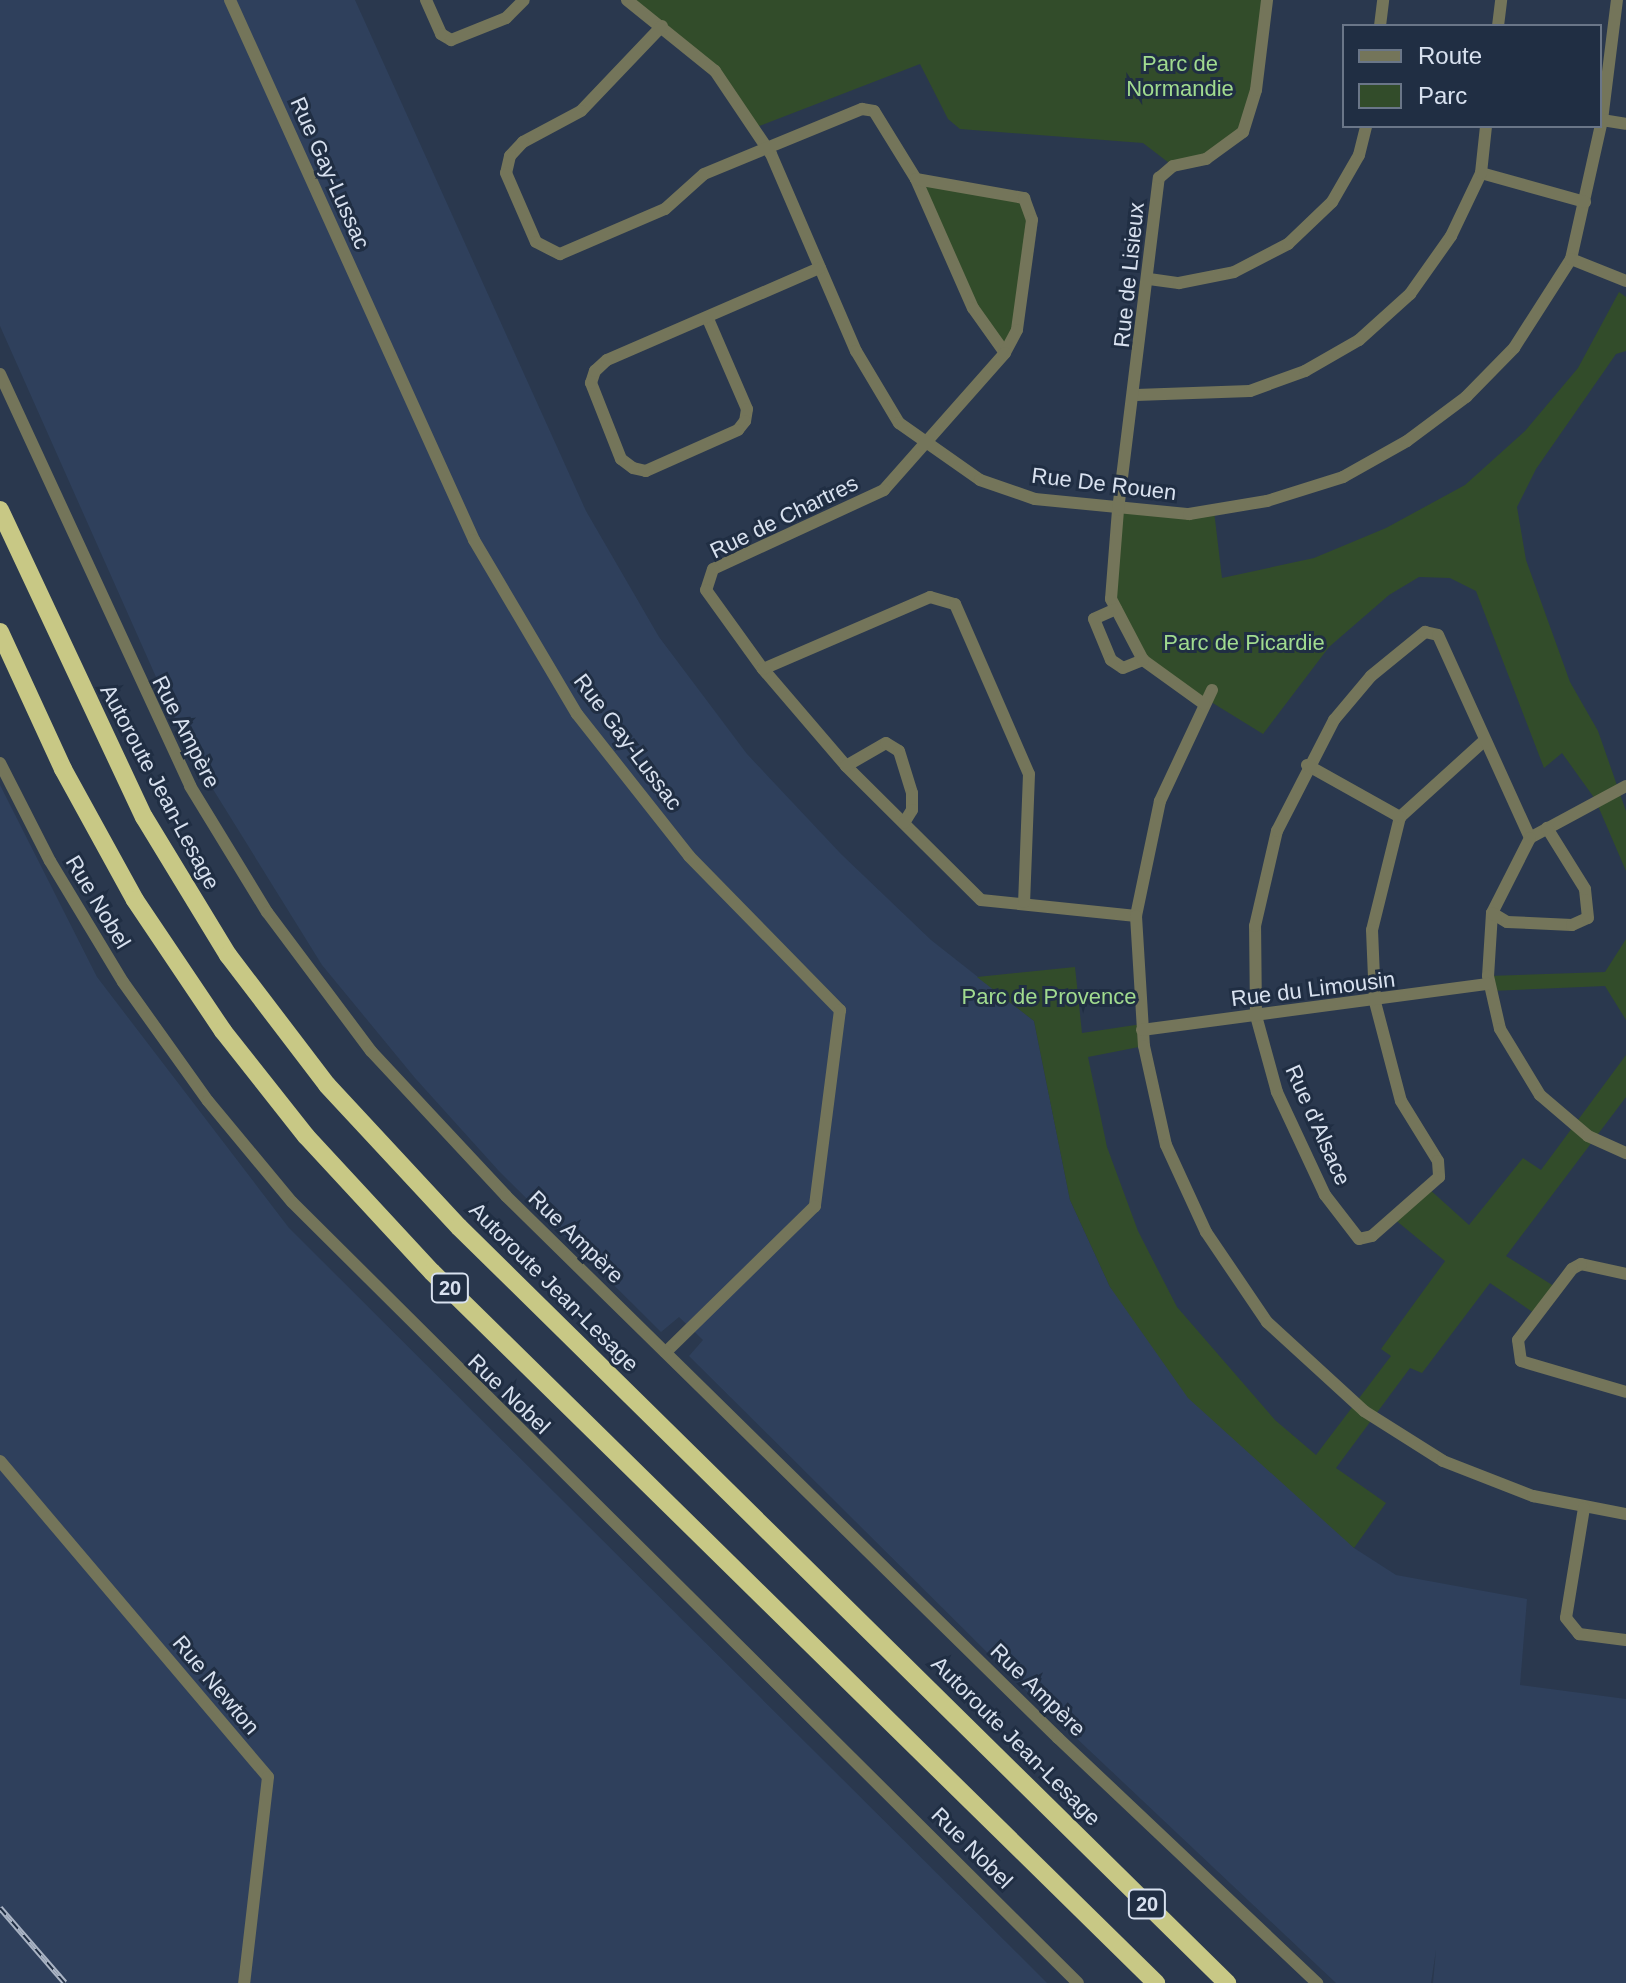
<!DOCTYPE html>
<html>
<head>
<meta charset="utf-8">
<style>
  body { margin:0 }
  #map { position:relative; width:1626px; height:1983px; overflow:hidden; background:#2a384e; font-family:Arial,sans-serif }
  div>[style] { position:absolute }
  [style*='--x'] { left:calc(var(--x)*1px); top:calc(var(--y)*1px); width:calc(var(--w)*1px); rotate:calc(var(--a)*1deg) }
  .built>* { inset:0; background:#2f405c }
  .green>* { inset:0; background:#324c2a }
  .minor>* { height:12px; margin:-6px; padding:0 6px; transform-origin:6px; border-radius:6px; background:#74755a }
  .highway>* { height:18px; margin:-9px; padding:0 9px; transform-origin:9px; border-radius:9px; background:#c8c885 }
  .rail>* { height:6px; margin-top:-3px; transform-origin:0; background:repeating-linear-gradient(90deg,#202e43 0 9px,#aab4c4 0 18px); box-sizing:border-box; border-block:2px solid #aab4c4 }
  span { translate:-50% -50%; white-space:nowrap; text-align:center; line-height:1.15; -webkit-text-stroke:6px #202e43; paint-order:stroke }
  .shield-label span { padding:2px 6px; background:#202e43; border:2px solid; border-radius:6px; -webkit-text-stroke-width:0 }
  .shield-label { font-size:20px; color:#d8e1ef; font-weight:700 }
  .park-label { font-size:22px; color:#a1db8f }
  .street-label { font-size:22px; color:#d8e1ef }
  .legend { position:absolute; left:1342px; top:24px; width:260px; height:104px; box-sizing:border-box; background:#202e43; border:2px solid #6a7688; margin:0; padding:10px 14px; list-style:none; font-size:24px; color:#d8e1ef }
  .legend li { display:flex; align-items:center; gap:16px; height:40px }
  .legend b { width:40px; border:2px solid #6a7688 }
</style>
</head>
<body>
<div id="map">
  <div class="built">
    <i style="clip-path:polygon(0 0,355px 0,586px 511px,659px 637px,747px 754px,841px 854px,931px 940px,1034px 1021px,1070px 1200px,1110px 1287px,1354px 1548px,1396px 1575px,1527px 1599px,1520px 1685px,1626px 1699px,1626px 1983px,1433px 1983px,1436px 1950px,1431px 1983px,1336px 1983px,1019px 1684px,689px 1356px,703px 1340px,679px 1317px,661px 1332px,498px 1170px,415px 1078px,322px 965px,188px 749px,0 326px)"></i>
    <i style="clip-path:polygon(0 785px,97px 977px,289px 1228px,1047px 1983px,0 1983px)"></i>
  </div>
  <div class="green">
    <i style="clip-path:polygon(627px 0,1267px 0,1243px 132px,1206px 159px,1173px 166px,1143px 143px,960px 129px,948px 119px,920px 64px,754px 128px,715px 71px)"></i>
    <i style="clip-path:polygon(916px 179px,1011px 192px,1032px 211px,1017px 330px,1005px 353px,973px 308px)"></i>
    <i style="clip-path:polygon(1619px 292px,1626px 297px,1626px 351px,1616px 354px,1536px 469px,1517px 507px,1526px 560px,1570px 682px,1598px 731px,1626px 811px,1626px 871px,1595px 799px,1562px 753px,1544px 768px,1476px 591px,1450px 578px,1419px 577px,1389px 595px,1329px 647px,1263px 734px,1143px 660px,1111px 599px,1118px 510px,1214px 511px,1222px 578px,1314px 558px,1386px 528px,1465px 485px,1525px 431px,1578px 368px)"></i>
    <i style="clip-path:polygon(1626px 939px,1626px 1020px,1605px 986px,1490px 991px,1488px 976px,1605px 972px)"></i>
    <i style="clip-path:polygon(1075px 967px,1082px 1033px,1142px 1024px,1144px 1046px,1088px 1057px,1107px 1147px,1138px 1231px,1177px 1307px,1275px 1420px,1316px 1455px,1391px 1356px,1381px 1349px,1445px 1261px,1393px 1218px,1428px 1188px,1469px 1225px,1523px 1158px,1541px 1170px,1626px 1055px,1626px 1097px,1506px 1256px,1557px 1288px,1537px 1315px,1490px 1283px,1422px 1373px,1410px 1368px,1336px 1468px,1386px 1503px,1354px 1548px,1188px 1398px,1110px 1287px,1070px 1200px,1034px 1021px,977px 977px)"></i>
  </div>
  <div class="minor">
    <i style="--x:230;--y:0;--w:593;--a:65.68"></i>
    <i style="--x:474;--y:540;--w:202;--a:59.4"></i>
    <i style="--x:577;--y:714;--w:181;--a:51.7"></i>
    <i style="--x:689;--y:856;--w:216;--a:45.6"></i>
    <i style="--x:840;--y:1010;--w:198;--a:97.3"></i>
    <i style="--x:815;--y:1206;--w:209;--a:135.6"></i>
    <i style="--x:426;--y:0;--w:37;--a:66"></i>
    <i style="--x:441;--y:34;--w:12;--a:31"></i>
    <i style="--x:451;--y:40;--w:59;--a:-21.8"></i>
    <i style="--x:506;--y:18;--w:25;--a:-45"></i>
    <i style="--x:627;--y:0;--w:113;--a:38.9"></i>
    <i style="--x:715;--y:71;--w:100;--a:56"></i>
    <i style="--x:771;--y:154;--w:215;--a:66.7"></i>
    <i style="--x:856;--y:351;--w:84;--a:59.2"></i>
    <i style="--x:899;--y:423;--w:99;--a:35.1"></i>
    <i style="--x:980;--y:480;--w:58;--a:19.1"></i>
    <i style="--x:1035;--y:499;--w:155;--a:5.6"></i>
    <i style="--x:1189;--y:514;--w:79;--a:-9.5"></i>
    <i style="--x:1267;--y:501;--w:80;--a:-17.5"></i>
    <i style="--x:1343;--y:477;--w:73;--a:-29.4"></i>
    <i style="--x:1407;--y:441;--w:74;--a:-36.7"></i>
    <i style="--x:1466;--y:397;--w:69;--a:-45.6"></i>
    <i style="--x:1514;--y:348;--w:106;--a:-57.4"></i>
    <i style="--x:1571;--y:259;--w:142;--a:-77.4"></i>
    <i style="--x:1602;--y:120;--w:121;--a:-82.9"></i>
    <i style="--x:662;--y:26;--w:117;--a:133.6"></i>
    <i style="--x:581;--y:111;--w:66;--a:151.9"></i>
    <i style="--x:523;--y:142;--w:19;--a:133"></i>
    <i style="--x:510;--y:156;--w:17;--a:103"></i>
    <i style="--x:506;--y:173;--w:75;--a:66.5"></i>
    <i style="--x:536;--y:242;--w:27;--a:27"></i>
    <i style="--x:560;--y:254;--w:114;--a:-23.2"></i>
    <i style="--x:665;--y:209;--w:52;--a:-41.9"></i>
    <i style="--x:704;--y:174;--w:171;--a:-22.4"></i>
    <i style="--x:862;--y:109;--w:12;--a:9"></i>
    <i style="--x:874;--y:111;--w:80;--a:58.3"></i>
    <i style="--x:916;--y:179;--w:141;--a:66.2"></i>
    <i style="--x:973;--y:308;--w:55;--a:54.6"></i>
    <i style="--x:1380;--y:26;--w:26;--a:-83"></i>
    <i style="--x:1498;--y:26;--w:26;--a:-83"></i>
    <i style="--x:1602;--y:120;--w:24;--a:9"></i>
    <i style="--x:1481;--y:173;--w:108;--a:15.6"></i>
    <i style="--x:916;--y:179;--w:110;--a:10"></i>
    <i style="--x:1024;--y:198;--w:23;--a:70"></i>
    <i style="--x:1032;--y:220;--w:111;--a:97.8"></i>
    <i style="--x:1017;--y:330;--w:26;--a:118"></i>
    <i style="--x:1005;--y:353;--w:183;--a:131.5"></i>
    <i style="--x:884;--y:490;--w:188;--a:155.2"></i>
    <i style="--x:713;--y:569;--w:22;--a:108"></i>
    <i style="--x:706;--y:590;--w:97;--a:54.2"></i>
    <i style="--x:763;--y:669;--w:128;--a:49.4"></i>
    <i style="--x:846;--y:766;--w:190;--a:44.8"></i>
    <i style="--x:981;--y:900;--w:156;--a:5.9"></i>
    <i style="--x:1571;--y:259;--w:59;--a:21.8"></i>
    <i style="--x:1149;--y:279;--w:30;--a:8"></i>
    <i style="--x:1179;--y:283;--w:56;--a:-11.3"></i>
    <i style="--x:1234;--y:272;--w:61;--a:-27.4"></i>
    <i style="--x:1288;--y:244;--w:61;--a:-43.7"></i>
    <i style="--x:1332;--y:202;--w:54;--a:-60.1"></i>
    <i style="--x:1359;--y:155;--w:30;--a:-76"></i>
    <i style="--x:708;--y:319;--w:98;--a:66.6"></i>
    <i style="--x:747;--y:409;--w:12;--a:99"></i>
    <i style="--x:745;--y:421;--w:11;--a:128"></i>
    <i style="--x:738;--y:430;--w:101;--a:156"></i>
    <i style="--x:646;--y:471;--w:13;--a:-167"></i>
    <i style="--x:633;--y:468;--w:15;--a:-143"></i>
    <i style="--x:621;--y:459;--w:82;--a:-111.5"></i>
    <i style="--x:591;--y:383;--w:13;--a:-72"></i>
    <i style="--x:595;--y:371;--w:16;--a:-43"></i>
    <i style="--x:607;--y:360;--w:232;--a:-23.4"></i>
    <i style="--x:0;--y:374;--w:454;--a:65.2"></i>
    <i style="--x:190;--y:786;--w:148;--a:58.6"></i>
    <i style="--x:267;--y:912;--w:174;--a:53.2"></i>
    <i style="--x:371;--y:1051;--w:198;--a:47"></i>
    <i style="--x:506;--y:1196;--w:774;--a:44.48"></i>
    <i style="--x:1058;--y:1738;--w:357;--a:43.4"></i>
    <i style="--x:1136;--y:395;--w:114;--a:-2"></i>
    <i style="--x:1250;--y:391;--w:59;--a:-20"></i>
    <i style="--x:1305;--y:371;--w:62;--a:-29.9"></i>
    <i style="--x:1359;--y:340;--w:69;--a:-42"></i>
    <i style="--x:1410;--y:294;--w:71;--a:-54.7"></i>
    <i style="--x:1451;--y:236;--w:70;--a:-64.5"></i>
    <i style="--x:1481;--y:173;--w:47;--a:-83.9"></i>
    <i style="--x:1116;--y:609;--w:24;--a:156"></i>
    <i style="--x:1094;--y:619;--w:44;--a:67.5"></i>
    <i style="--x:1111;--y:660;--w:14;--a:34"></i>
    <i style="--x:1123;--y:668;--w:22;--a:-22"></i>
    <i style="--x:763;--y:669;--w:182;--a:-23.3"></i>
    <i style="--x:930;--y:597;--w:26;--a:16"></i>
    <i style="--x:955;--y:604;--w:185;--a:66.5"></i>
    <i style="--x:1029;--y:774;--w:128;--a:92.2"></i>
    <i style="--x:1212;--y:690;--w:123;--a:115.1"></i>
    <i style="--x:1160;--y:801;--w:117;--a:101.8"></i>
    <i style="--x:1136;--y:916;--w:130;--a:86.5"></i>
    <i style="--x:1144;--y:1046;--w:101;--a:77.5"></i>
    <i style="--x:1166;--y:1145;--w:96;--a:65.3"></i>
    <i style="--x:1206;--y:1232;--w:109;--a:55.9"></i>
    <i style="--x:1267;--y:1322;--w:132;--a:42.5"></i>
    <i style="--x:1364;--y:1411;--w:93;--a:32.3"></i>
    <i style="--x:1443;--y:1461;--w:97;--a:21.3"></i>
    <i style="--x:1533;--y:1496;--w:95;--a:11"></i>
    <i style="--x:1204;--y:704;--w:75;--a:-144.2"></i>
    <i style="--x:1143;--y:660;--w:69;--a:-117.7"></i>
    <i style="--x:1111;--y:599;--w:89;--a:-85.5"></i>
    <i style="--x:1118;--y:510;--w:335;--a:-83"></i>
    <i style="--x:1159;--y:178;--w:18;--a:-41"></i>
    <i style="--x:1173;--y:166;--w:34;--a:-12"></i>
    <i style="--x:1206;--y:159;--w:46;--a:-36.1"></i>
    <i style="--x:1243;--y:132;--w:44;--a:-72.8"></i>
    <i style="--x:1256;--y:90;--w:91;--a:-83"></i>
    <i style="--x:1485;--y:740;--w:115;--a:137.8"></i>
    <i style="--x:1400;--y:817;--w:116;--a:103.9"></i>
    <i style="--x:1372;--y:930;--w:72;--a:87.6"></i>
    <i style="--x:1375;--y:1002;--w:102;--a:75.3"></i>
    <i style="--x:1401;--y:1101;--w:70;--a:58.3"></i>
    <i style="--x:1438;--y:1161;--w:16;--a:86"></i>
    <i style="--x:1439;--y:1177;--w:89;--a:138.6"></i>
    <i style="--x:1372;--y:1236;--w:13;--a:167"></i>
    <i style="--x:1359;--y:1239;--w:56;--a:-127.7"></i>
    <i style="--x:1325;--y:1195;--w:114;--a:-115"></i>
    <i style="--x:1277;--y:1092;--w:79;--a:-105.4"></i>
    <i style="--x:1256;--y:1016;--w:90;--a:-90.6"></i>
    <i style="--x:1255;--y:926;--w:98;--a:-77"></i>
    <i style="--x:1277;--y:831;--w:125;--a:-62.8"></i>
    <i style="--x:1334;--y:720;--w:57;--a:-49.9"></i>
    <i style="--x:1371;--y:676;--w:70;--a:-39.2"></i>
    <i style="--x:1425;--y:632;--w:13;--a:13"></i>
    <i style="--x:1438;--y:635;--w:223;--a:65.6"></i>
    <i style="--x:0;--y:763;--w:110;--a:63"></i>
    <i style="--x:50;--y:861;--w:141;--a:58.9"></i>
    <i style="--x:123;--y:982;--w:146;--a:54.5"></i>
    <i style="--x:208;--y:1101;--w:131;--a:50.3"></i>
    <i style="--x:292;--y:1202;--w:1108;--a:44.82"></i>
    <i style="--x:1307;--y:765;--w:107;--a:29.2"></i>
    <i style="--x:846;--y:766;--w:46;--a:-29.9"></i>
    <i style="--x:886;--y:743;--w:15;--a:32"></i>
    <i style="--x:899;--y:751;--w:44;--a:72.8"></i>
    <i style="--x:912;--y:793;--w:17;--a:90"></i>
    <i style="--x:912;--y:810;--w:15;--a:122"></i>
    <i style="--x:1626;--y:786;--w:109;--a:151.6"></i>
    <i style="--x:1530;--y:838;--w:84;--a:116.9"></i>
    <i style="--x:1492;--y:913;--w:63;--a:93.6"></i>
    <i style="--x:1488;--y:976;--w:54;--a:77.2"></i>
    <i style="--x:1500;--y:1029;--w:77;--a:58.8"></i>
    <i style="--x:1540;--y:1095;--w:63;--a:40.5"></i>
    <i style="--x:1588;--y:1136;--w:42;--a:24.1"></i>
    <i style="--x:1492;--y:913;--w:17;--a:31"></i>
    <i style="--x:1507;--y:922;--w:65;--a:2.6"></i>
    <i style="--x:1572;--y:925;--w:17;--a:-24"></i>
    <i style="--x:1588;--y:918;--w:29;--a:-96"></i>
    <i style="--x:1585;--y:889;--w:72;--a:-121.9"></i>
    <i style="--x:1142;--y:1030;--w:349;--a:-7.6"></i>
    <i style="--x:1626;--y:1274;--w:46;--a:-167.5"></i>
    <i style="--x:1581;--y:1264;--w:10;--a:151"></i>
    <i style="--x:1572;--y:1269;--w:89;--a:127.3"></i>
    <i style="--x:1518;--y:1340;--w:21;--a:82"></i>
    <i style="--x:1521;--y:1361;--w:109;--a:16.4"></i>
    <i style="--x:0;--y:1461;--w:414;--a:49.7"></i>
    <i style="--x:268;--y:1777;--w:207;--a:96.6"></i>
    <i style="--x:1584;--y:1508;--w:111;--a:99.3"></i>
    <i style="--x:1566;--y:1618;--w:21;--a:51"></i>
    <i style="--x:1579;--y:1634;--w:47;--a:7.3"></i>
  </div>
  <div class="highway">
    <i style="--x:0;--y:510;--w:339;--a:64.9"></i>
    <i style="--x:144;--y:817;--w:162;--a:58.7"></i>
    <i style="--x:228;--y:955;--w:163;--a:52.7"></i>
    <i style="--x:327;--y:1085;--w:194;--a:47.1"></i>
    <i style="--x:459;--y:1227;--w:1078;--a:44.55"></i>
    <i style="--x:0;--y:632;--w:151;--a:65.3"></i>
    <i style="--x:63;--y:769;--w:149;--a:61.2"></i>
    <i style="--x:135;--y:900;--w:158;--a:56.1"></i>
    <i style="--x:223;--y:1031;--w:134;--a:51.7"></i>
    <i style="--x:306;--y:1136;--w:185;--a:47.2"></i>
    <i style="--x:432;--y:1272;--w:1015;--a:44.48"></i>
  </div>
  <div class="rail">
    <i style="--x:0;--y:1908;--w:99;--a:49.1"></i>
  </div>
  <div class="shield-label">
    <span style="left:450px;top:1288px">20</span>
    <span style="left:1147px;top:1904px">20</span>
  </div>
  <div class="park-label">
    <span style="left:1180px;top:76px">Parc de<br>Normandie</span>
    <span style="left:1244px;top:643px">Parc de Picardie</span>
    <span style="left:1049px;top:997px">Parc de Provence</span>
  </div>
  <div class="street-label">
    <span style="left:330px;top:173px;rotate:66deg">Rue Gay-Lussac</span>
    <span style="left:1129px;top:275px;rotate:-84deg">Rue de Lisieux</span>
    <span style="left:1104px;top:484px;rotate:7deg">Rue De Rouen</span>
    <span style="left:784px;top:517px;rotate:-26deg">Rue de Chartres</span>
    <span style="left:186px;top:732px;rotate:63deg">Rue Ampère</span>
    <span style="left:628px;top:742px;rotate:53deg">Rue Gay-Lussac</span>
    <span style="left:160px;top:787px;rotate:62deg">Autoroute Jean-Lesage</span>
    <span style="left:98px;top:902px;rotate:59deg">Rue Nobel</span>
    <span style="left:1313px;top:989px;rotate:-7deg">Rue du Limousin</span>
    <span style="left:1318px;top:1125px;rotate:66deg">Rue d'Alsace</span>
    <span style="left:576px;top:1237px;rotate:44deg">Rue Ampère</span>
    <span style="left:554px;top:1287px;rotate:45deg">Autoroute Jean-Lesage</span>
    <span style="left:509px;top:1394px;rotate:44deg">Rue Nobel</span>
    <span style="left:216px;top:1685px;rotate:50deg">Rue Newton</span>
    <span style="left:1038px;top:1690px;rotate:44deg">Rue Ampère</span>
    <span style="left:1016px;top:1741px;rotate:45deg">Autoroute Jean-Lesage</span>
    <span style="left:972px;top:1848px;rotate:45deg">Rue Nobel</span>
  </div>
  <ul class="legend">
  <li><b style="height:10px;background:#74755a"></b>Route</li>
  <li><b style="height:22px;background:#324c2a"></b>Parc</li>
  </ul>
</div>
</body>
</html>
